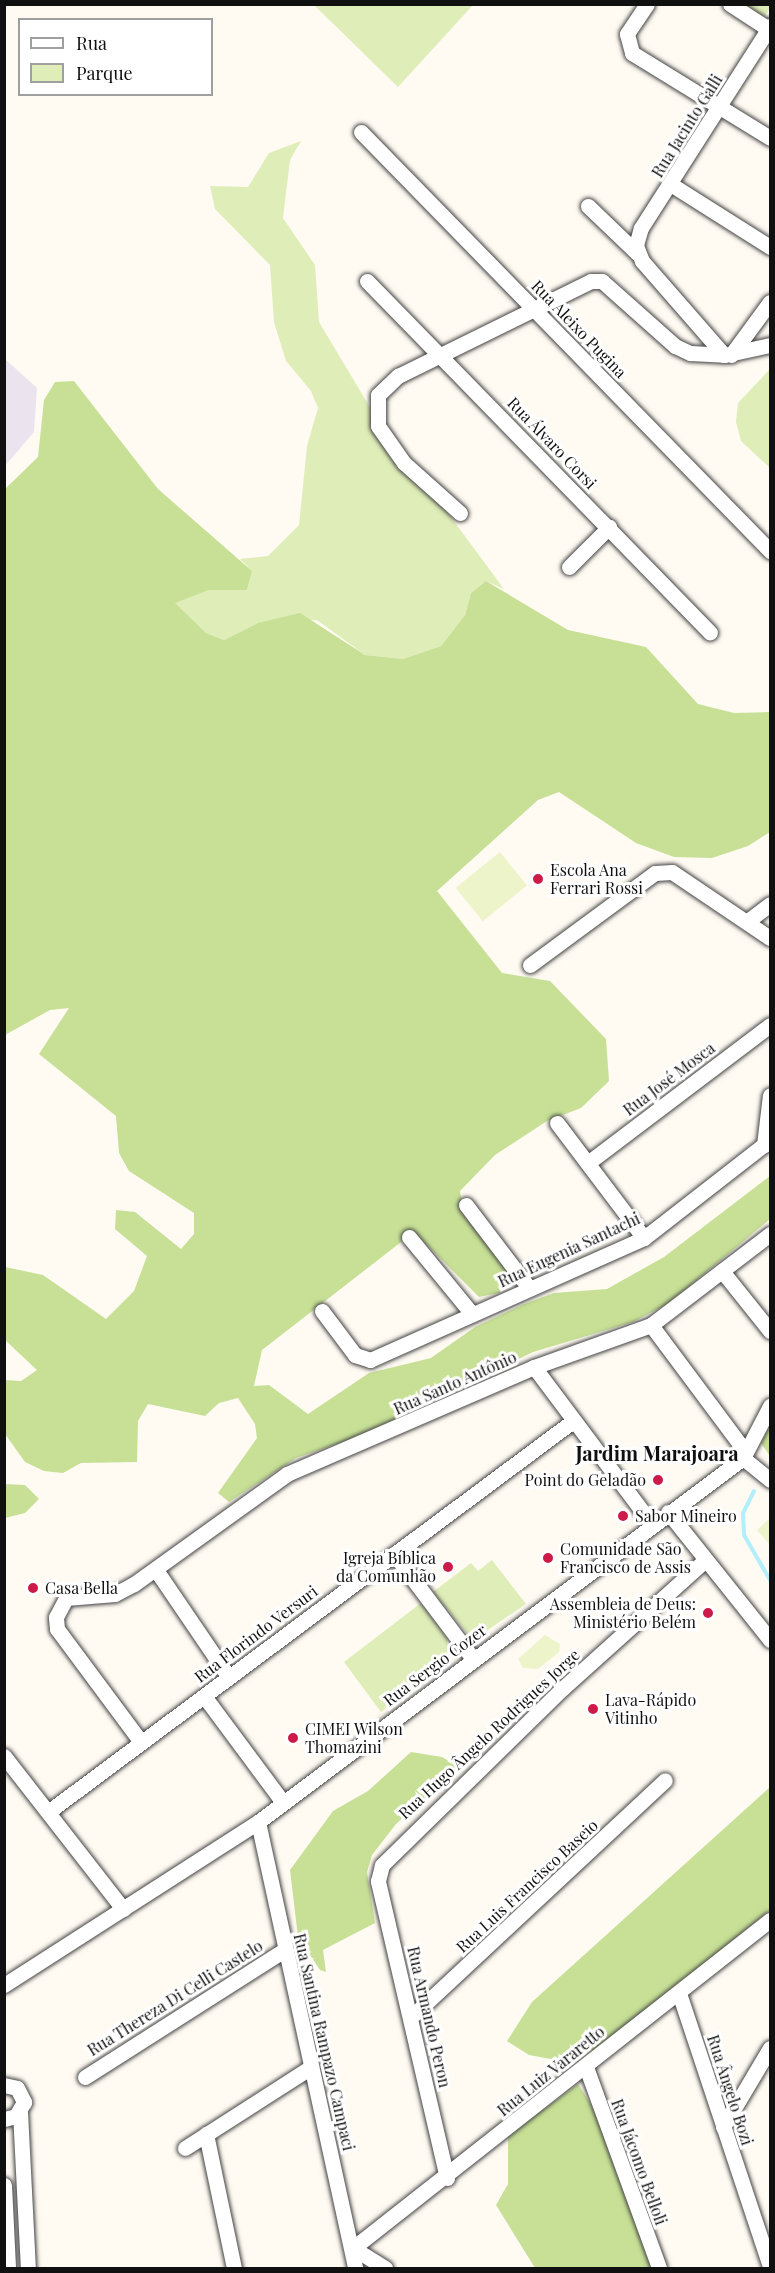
<!DOCTYPE html>
<html>
<head>
<meta charset="utf-8">
<style>
  body { margin:0 }
  #map { position:relative; width:775px; height:2273px; overflow:hidden; background:#fffaf2; font-family:"Playfair Display",serif }
  div>[style] { position:absolute }
  [style*='--x'] { left:calc(var(--x)*1px); top:calc(var(--y)*1px); width:calc(var(--w)*1px); rotate:calc(var(--a)*1deg) }
  .industrial>* { inset:0; background:#ebe4ef }
  .green>* { inset:0; background:#dfeeb8 }
  .forest>* { inset:0; background:#c7e096 }
  .pitch>* { inset:0; background:#eef4ca; transform-origin:0 0 }
  .stream>* { height:4px; margin:-2px; padding:0 2px; transform-origin:2px; border-radius:2px; background:#b2effb }
  .roads { filter:drop-shadow(0 0 2px #434343) drop-shadow(0 0 2px #434343) }
  .minor>* { height:15px; margin:-7.5px; padding:0 7.5px; transform-origin:7.5px; border-radius:7.5px; background:#fff }
  .dots>* { width:16px; height:16px; translate:-50% -50%; box-sizing:border-box; border:3px solid #fff; border-radius:50% }
  span { translate:-50% -50%; white-space:nowrap; text-align:center; line-height:1.15; -webkit-text-stroke:6px #fff; paint-order:stroke }
  .street-label { font-size:16px; color:#101010 }
  .poi-label { font-size:16px; color:#101010 }
  .left { translate:0 -50%; text-align:left }
  .right { translate:-100% -50%; text-align:right }
  .quarter-label { font-size:20px; color:#101010; font-weight:700 }
  .frame { position:absolute; inset:0; border:6px solid #101010; pointer-events:none }
  .legend { position:absolute; left:18px; top:18px; width:195px; height:78px; box-sizing:border-box; background:#fff; border:2px solid #9f9f9f; margin:0; padding:8px 10px; list-style:none; font-size:18px; color:#101010 }
  .legend li { display:flex; align-items:center; gap:12px; height:30px }
  .legend b { width:30px; border:2px solid #9f9f9f }
</style>
</head>
<body>
<div id="map">
  <div class="industrial">
    <i style="clip-path:polygon(5px 359px,37px 388px,34px 432px,5px 466px)"></i>
  </div>
  <div class="green">
    <i style="clip-path:polygon(314px 5px,473px 5px,398px 87px)"></i>
    <i style="clip-path:polygon(743px 5px,770px 5px,770px 8px,764px 18px)"></i>
    <i style="clip-path:polygon(301px 141px,290px 160px,283px 218px,315px 265px,319px 322px,371px 409px,504px 589px,486px 581px,471px 593px,465px 615px,441px 646px,403px 659px,365px 655px,317px 620px,258px 623px,224px 640px,206px 633px,174px 603px,209px 590px,247px 590px,252px 571px,240px 559px,268px 556px,299px 525px,307px 446px,318px 408px,311px 391px,286px 361px,274px 322px,270px 265px,215px 209px,210px 186px,248px 187px,269px 153px)"></i>
    <i style="clip-path:polygon(770px 369px,770px 468px,741px 441px,736px 422px,738px 403px)"></i>
    <i style="clip-path:polygon(492px 1560px,526px 1604px,473px 1640px,433px 1592px,471px 1563px,478px 1571px)"></i>
    <i style="clip-path:polygon(421px 1603px,447px 1638px,448px 1661px,381px 1712px,344px 1662px)"></i>
  </div>
  <div class="forest">
    <i style="clip-path:polygon(74px 381px,158px 489px,252px 571px,247px 590px,209px 590px,175px 603px,206px 633px,224px 640px,258px 623px,300px 613px,365px 655px,403px 659px,441px 646px,465px 615px,471px 593px,486px 581px,568px 630px,646px 647px,698px 704px,734px 713px,770px 712px,770px 832px,748px 846px,712px 858px,674px 857px,636px 843px,559px 792px,538px 800px,437px 891px,502px 973px,550px 981px,606px 1039px,609px 1081px,581px 1108px,547px 1121px,495px 1155px,460px 1191px,464px 1213px,513px 1279px,499px 1293px,479px 1297px,414px 1232px,262px 1350px,254px 1386px,269px 1385px,308px 1414px,369px 1373px,431px 1358px,475px 1327px,524px 1304px,554px 1293px,607px 1289px,664px 1257px,770px 1176px,770px 1219px,669px 1303px,633px 1322px,533px 1352px,360px 1436px,296px 1458px,229px 1502px,218px 1493px,257px 1438px,255px 1424px,238px 1398px,219px 1403px,205px 1416px,148px 1404px,138px 1421px,137px 1462px,81px 1463px,63px 1473px,44px 1471px,25px 1462px,5px 1434px,5px 1380px,21px 1381px,37px 1370px,5px 1340px,5px 1267px,43px 1275px,106px 1319px,134px 1291px,147px 1256px,115px 1229px,116px 1210px,135px 1212px,181px 1249px,194px 1234px,194px 1213px,129px 1171px,119px 1153px,116px 1116px,39px 1054px,69px 1008px,50px 1010px,5px 1035px,5px 489px,38px 457px,44px 400px,55px 382px)"></i>
    <i style="clip-path:polygon(770px 1426px,770px 1456px,761px 1443px)"></i>
    <i style="clip-path:polygon(4px 1484px,25px 1485px,39px 1499px,25px 1513px,5px 1518px)"></i>
    <i style="clip-path:polygon(411px 1752px,442px 1757px,459px 1767px,396px 1824px,372px 1855px,367px 1872px,375px 1923px,323px 1950px,326px 1972px,320px 1970px,298px 1937px,290px 1870px,333px 1811px,368px 1791px)"></i>
    <i style="clip-path:polygon(770px 1787px,770px 1910px,602px 2046px,567px 2062px,529px 2055px,507px 2041px,532px 2002px)"></i>
    <i style="clip-path:polygon(578px 2084px,601px 2120px,654px 2268px,535px 2268px,496px 2205px,508px 2184px,508px 2136px)"></i>
  </div>
  <div class="pitch">
    <i style="left:500px;top:852px;width:43px;height:57px;rotate:51deg"></i>
    <i style="clip-path:polygon(770px 1518px,770px 1545px,757px 1530px)"></i>
    <i style="clip-path:polygon(545px 1635px,560px 1644px,559px 1652px,538px 1669px,523px 1668px,518px 1659px)"></i>
  </div>
  <div class="stream">
    <i style="--x:754;--y:1491;--w:25;--a:116"></i>
    <i style="--x:743;--y:1514;--w:21;--a:87"></i>
    <i style="--x:744;--y:1535;--w:52;--a:60"></i>
  </div>
  <div class="roads">
    <div class="minor">
      <i style="--x:647;--y:4;--w:36;--a:124"></i>
      <i style="--x:627;--y:34;--w:20;--a:75"></i>
      <i style="--x:632;--y:53;--w:162;--a:31.6"></i>
      <i style="--x:730;--y:4;--w:48;--a:33"></i>
      <i style="--x:361;--y:132;--w:586;--a:45.69"></i>
      <i style="--x:672;--y:185;--w:116;--a:32.3"></i>
      <i style="--x:588;--y:206;--w:68;--a:43.8"></i>
      <i style="--x:367;--y:281;--w:491;--a:45.7"></i>
      <i style="--x:724;--y:355;--w:125;--a:-131.1"></i>
      <i style="--x:642;--y:261;--w:17;--a:-111"></i>
      <i style="--x:636;--y:245;--w:18;--a:-74"></i>
      <i style="--x:641;--y:228;--w:240;--a:-57.4"></i>
      <i style="--x:731;--y:355;--w:66;--a:-53.7"></i>
      <i style="--x:460;--y:513;--w:75;--a:-138.2"></i>
      <i style="--x:404;--y:463;--w:45;--a:-125.1"></i>
      <i style="--x:378;--y:426;--w:31;--a:-90"></i>
      <i style="--x:378;--y:395;--w:28;--a:-44"></i>
      <i style="--x:398;--y:376;--w:215;--a:-26.2"></i>
      <i style="--x:591;--y:281;--w:11;--a:0"></i>
      <i style="--x:602;--y:281;--w:98;--a:41.7"></i>
      <i style="--x:675;--y:346;--w:17;--a:25"></i>
      <i style="--x:690;--y:353;--w:34;--a:3"></i>
      <i style="--x:724;--y:355;--w:47;--a:-12.3"></i>
      <i style="--x:569;--y:567;--w:57;--a:-45"></i>
      <i style="--x:749;--y:920;--w:26;--a:-37"></i>
      <i style="--x:530;--y:965;--w:155;--a:-36.4"></i>
      <i style="--x:655;--y:873;--w:17;--a:-3"></i>
      <i style="--x:672;--y:872;--w:118;--a:34"></i>
      <i style="--x:557;--y:1123;--w:144;--a:52.9"></i>
      <i style="--x:764;--y:1145;--w:50;--a:-83.2"></i>
      <i style="--x:589;--y:1162;--w:227;--a:-37.1"></i>
      <i style="--x:466;--y:1205;--w:104;--a:52.8"></i>
      <i style="--x:409;--y:1237;--w:99;--a:50.7"></i>
      <i style="--x:722;--y:1271;--w:77;--a:51.3"></i>
      <i style="--x:322;--y:1311;--w:55;--a:53.1"></i>
      <i style="--x:355;--y:1355;--w:16;--a:18"></i>
      <i style="--x:370;--y:1360;--w:300;--a:-24"></i>
      <i style="--x:644;--y:1238;--w:160;--a:-37.9"></i>
      <i style="--x:651;--y:1325;--w:147;--a:53.3"></i>
      <i style="--x:739;--y:1443;--w:16;--a:75"></i>
      <i style="--x:743;--y:1458;--w:35;--a:39"></i>
      <i style="--x:534;--y:1367;--w:196;--a:53.1"></i>
      <i style="--x:668;--y:1512;--w:164;--a:51.4"></i>
      <i style="--x:394;--y:1554;--w:131;--a:53"></i>
      <i style="--x:156;--y:1570;--w:128;--a:55.8"></i>
      <i style="--x:204;--y:1696;--w:131;--a:53.4"></i>
      <i style="--x:141;--y:1742;--w:141;--a:-126.6"></i>
      <i style="--x:57;--y:1629;--w:12;--a:-95"></i>
      <i style="--x:56;--y:1617;--w:21;--a:-62"></i>
      <i style="--x:66;--y:1598;--w:49;--a:-4.7"></i>
      <i style="--x:115;--y:1594;--w:21;--a:-28"></i>
      <i style="--x:134;--y:1584;--w:188;--a:-35.7"></i>
      <i style="--x:287;--y:1474;--w:269;--a:-23.4"></i>
      <i style="--x:534;--y:1367;--w:124;--a:-19.7"></i>
      <i style="--x:651;--y:1325;--w:150;--a:-37.4"></i>
      <i style="--x:4;--y:1756;--w:194;--a:52.1"></i>
      <i style="--x:48;--y:1812;--w:655;--a:-36.68"></i>
      <i style="--x:258;--y:1822;--w:456;--a:77.7"></i>
      <i style="--x:4;--y:1985;--w:302;--a:-32.7"></i>
      <i style="--x:258;--y:1822;--w:606;--a:-36.89"></i>
      <i style="--x:743;--y:1458;--w:59;--a:-62.6"></i>
      <i style="--x:679;--y:1993;--w:289;--a:71.6"></i>
      <i style="--x:411;--y:2017;--w:347;--a:-43"></i>
      <i style="--x:586;--y:2067;--w:214;--a:70"></i>
      <i style="--x:85;--y:2077;--w:236;--a:-32.5"></i>
      <i style="--x:4;--y:2085;--w:13;--a:13"></i>
      <i style="--x:17;--y:2088;--w:16;--a:63"></i>
      <i style="--x:24;--y:2102;--w:16;--a:120"></i>
      <i style="--x:16;--y:2116;--w:12;--a:166"></i>
      <i style="--x:20;--y:2112;--w:156;--a:87.1"></i>
      <i style="--x:723;--y:2127;--w:92;--a:-59.3"></i>
      <i style="--x:206;--y:2134;--w:137;--a:78.2"></i>
      <i style="--x:185;--y:2148;--w:150;--a:-32.7"></i>
      <i style="--x:447;--y:2178;--w:305;--a:-103.1"></i>
      <i style="--x:378;--y:1881;--w:16;--a:-76"></i>
      <i style="--x:382;--y:1865;--w:253;--a:-44.4"></i>
      <i style="--x:563;--y:1688;--w:190;--a:-42"></i>
      <i style="--x:4;--y:2185;--w:83;--a:87.2"></i>
      <i style="--x:353;--y:2248;--w:531;--a:-38.19"></i>
      <i style="--x:353;--y:2248;--w:38;--a:32"></i>
    </div>
  </div>
  <div class="dots">
    <i style="left:538px;top:879px;background:#cd1b49"></i>
    <i style="left:658px;top:1480px;background:#cd1b49"></i>
    <i style="left:623px;top:1516px;background:#cd1b49"></i>
    <i style="left:548px;top:1558px;background:#cd1b49"></i>
    <i style="left:448px;top:1567px;background:#cd1b49"></i>
    <i style="left:33px;top:1588px;background:#cd1b49"></i>
    <i style="left:708px;top:1613px;background:#cd1b49"></i>
    <i style="left:593px;top:1709px;background:#cd1b49"></i>
    <i style="left:293px;top:1738px;background:#cd1b49"></i>
  </div>
  <div class="street-label">
    <span style="left:687px;top:126px;rotate:-58deg">Rua Jacinto Galli</span>
    <span style="left:579px;top:329px;rotate:46deg">Rua Aleixo Pugina</span>
    <span style="left:552px;top:443px;rotate:46deg">Rua Álvaro Corsi</span>
    <span style="left:669px;top:1079px;rotate:-37deg">Rua José Mosca</span>
    <span style="left:569px;top:1250px;rotate:-25deg">Rua Eugenia Santachi</span>
    <span style="left:455px;top:1383px;rotate:-24deg">Rua Santo Antônio</span>
    <span style="left:256px;top:1634px;rotate:-37deg">Rua Florindo Versuri</span>
    <span style="left:435px;top:1665px;rotate:-37deg">Rua Sergio Cozer</span>
    <span style="left:489px;top:1734px;rotate:-43deg">Rua Hugo Ângelo Rodrigues Jorge</span>
    <span style="left:527px;top:1886px;rotate:-43deg">Rua Luis Francisco Baseio</span>
    <span style="left:175px;top:1998px;rotate:-32deg">Rua Thereza Di Celli Castelo</span>
    <span style="left:429px;top:2017px;rotate:77deg">Rua Armando Peron</span>
    <span style="left:324px;top:2042px;rotate:77deg">Rua Santina Rampazo Campaci</span>
    <span style="left:551px;top:2071px;rotate:-39deg">Rua Luiz Vararetto</span>
    <span style="left:730px;top:2090px;rotate:72deg">Rua Ângelo Bozi</span>
    <span style="left:639px;top:2162px;rotate:70deg">Rua Jácomo Belloli</span>
  </div>
  <div class="poi-label">
    <span class="left" style="left:550px;top:879px">Escola Ana<br>Ferrari Rossi</span>
    <span class="right" style="left:646px;top:1480px">Point do Geladão</span>
    <span class="left" style="left:635px;top:1516px">Sabor Mineiro</span>
    <span class="left" style="left:560px;top:1558px">Comunidade São<br>Francisco de Assis</span>
    <span class="right" style="left:436px;top:1567px">Igreja Bíblica<br>da Comunhão</span>
    <span class="left" style="left:45px;top:1588px">Casa Bella</span>
    <span class="right" style="left:696px;top:1613px">Assembleia de Deus:<br>Ministério Belém</span>
    <span class="left" style="left:605px;top:1709px">Lava-Rápido<br>Vitinho</span>
    <span class="left" style="left:305px;top:1738px">CIMEI Wilson<br>Thomazini</span>
  </div>
  <div class="quarter-label">
    <span style="left:657px;top:1452px">Jardim Marajoara</span>
  </div>
  <div class="frame"></div>
  <ul class="legend">
  <li><b style="height:8px;background:#fff"></b>Rua</li>
  <li><b style="height:16px;background:#dfeeb8"></b>Parque</li>
  </ul>
</div>
</body>
</html>
